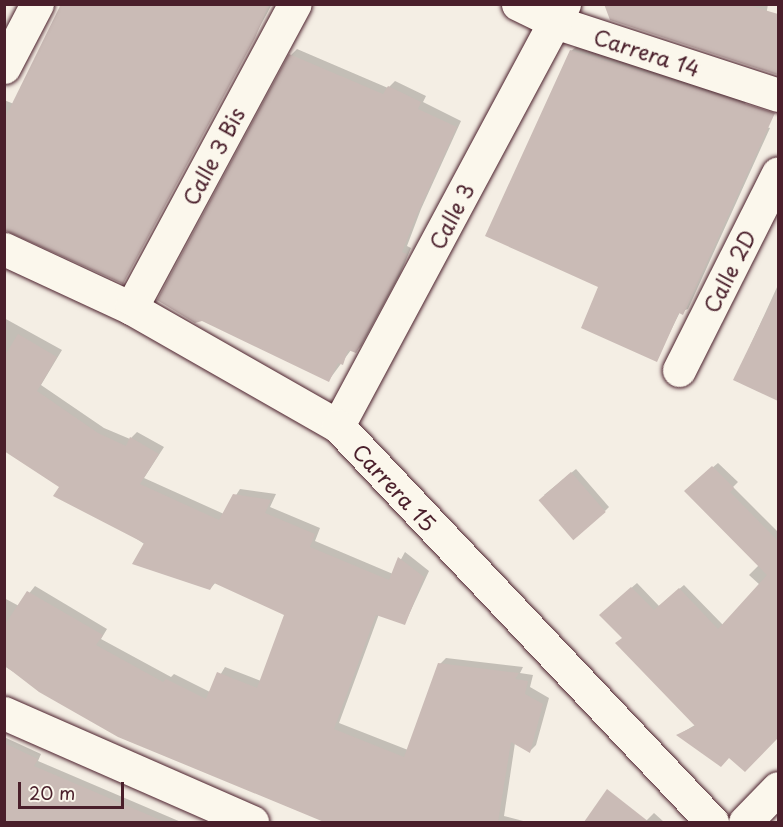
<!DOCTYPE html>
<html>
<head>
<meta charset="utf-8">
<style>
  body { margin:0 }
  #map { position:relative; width:783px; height:827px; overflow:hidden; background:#f4eee4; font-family:"Playpen Sans",sans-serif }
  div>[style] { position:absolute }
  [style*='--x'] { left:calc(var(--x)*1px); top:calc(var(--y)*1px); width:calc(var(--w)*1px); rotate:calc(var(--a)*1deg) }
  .shadow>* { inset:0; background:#0003 }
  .building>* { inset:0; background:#cabbb6; transform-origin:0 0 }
  .roads { filter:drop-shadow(0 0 2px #4a1f2b) drop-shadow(0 0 2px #4a1f2b) }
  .minor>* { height:33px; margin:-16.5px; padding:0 16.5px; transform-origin:16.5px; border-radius:16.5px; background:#fbf7ec }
  .major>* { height:33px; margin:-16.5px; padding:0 16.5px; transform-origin:16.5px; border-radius:16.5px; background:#fbf7ec }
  span { translate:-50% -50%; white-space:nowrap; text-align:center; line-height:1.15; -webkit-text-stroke:4.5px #fbf7ec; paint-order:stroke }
  .street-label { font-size:21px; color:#4a1f2b }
  .frame { position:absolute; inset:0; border:6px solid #4a1f2b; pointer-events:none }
  .scale { position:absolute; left:18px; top:782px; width:106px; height:27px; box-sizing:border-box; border:3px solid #4a1f2b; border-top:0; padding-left:8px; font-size:18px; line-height:21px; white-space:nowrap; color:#4a1f2b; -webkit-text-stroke:4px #fbf7ec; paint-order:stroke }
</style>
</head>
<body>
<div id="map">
  <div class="shadow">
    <i style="clip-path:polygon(272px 4px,123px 282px,4px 227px,4px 100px,14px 104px,61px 8px,58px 4px)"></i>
    <i style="clip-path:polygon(608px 4px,768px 4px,760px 53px)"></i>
    <i style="clip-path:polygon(576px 47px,746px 99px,742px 121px,770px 128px,688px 309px,680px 312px,656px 360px,600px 286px,571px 51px)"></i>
    <i style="clip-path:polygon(297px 49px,388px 88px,395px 81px,426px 96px,423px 102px,461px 121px,421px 209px,407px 246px,411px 248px,400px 274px,361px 346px,355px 352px,351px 350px,329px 380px,291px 55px)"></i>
    <i style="clip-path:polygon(778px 285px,778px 399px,735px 379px)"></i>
    <i style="clip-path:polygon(4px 318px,62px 350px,41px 385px,104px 428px,130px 439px,137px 432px,164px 447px,144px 478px,224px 514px,240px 489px,276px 494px,270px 507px,320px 528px,315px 541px,393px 574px,405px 552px,429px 571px,405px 623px,379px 614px,339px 723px,408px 750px,440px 664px,446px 658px,523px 667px,520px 673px,533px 675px,530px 687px,549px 698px,536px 745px,530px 751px,515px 743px,504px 816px,527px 822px,326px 822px,118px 736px,4px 666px,4px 598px,19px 606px,35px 586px,107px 629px,101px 639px,171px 677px,174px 674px,210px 692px,225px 667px,261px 681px,286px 614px,216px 582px,210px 589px,61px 487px,4px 435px)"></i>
    <i style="clip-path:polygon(718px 463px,738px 482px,733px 487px,778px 532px,778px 736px,745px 770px,729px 756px,678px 735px,695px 725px,606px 610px,637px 583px,659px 606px,684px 585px,723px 625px,760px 585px,749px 575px,759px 565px,691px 486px)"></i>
    <i style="clip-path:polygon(576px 469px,609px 507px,605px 511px,544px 495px)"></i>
    <i style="clip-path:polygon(4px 737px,41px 754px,38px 761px,181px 822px,4px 822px)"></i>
    <i style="clip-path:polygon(654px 813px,664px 822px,645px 822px)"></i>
  </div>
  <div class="building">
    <i style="clip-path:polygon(61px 4px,269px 4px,255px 38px,123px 284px,4px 230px,4px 120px)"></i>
    <i style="clip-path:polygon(604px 4px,745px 4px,778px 14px,778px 75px,610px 20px)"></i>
    <i style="clip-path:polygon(570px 50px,775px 113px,683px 315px,679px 313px,657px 362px,581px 328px,598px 287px,485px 236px)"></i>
    <i style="clip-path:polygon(289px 54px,383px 94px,388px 86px,421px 102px,418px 109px,457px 127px,416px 217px,402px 252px,407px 254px,394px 282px,356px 353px,348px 350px,343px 365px,338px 363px,329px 382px,202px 321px,195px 323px,157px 300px)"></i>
    <i style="clip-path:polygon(778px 288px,778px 401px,733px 380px)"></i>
    <i style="clip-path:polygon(18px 334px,57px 357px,37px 391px,98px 433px,126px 446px,130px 437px,159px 454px,140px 484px,219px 520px,233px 494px,271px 500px,265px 513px,315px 534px,310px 547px,389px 580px,398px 557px,424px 577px,405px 625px,376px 615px,334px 729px,404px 757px,438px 663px,519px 673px,515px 679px,528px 681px,525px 694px,543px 704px,530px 753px,511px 742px,498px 822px,324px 822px,118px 737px,39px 692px,4px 665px,4px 626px,27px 591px,103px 635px,96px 645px,163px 682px,166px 679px,206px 699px,217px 672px,257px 688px,284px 615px,214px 583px,210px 590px,132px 564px,144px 543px,53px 496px,59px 487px,4px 451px,4px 357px)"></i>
    <i style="clip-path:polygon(712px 466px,734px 488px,730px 492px,778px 541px,778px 738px,745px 772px,729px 758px,721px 767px,676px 735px,695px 726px,615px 643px,622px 638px,599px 615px,631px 587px,654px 610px,679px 588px,718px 629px,767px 575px,684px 491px)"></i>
    <i style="left:571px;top:472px;width:53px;height:43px;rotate:49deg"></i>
    <i style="clip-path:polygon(4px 743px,38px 759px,34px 766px,165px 822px,4px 822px)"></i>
    <i style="clip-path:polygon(607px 789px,649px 822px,584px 822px)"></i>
  </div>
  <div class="roads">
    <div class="minor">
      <i style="--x:518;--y:4;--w:41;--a:25.9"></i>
      <i style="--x:555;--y:22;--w:235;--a:18.1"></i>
      <i style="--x:4;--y:67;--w:71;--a:-62.4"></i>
      <i style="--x:4;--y:249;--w:140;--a:24.9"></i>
      <i style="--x:131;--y:308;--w:238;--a:29.7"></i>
      <i style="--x:131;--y:308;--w:345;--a:-61.7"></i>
      <i style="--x:679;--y:370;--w:220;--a:-63.3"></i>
      <i style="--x:4;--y:713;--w:271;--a:23.7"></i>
      <i style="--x:745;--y:822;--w:47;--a:-45.9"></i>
    </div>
    <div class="major">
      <i style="--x:564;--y:4;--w:479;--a:118.2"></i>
      <i style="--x:338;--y:426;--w:545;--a:46.64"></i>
    </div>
  </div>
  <div class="street-label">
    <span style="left:647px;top:52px;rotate:18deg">Carrera 14</span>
    <span style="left:213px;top:156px;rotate:-62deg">Calle 3 Bis</span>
    <span style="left:451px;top:216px;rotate:-62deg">Calle 3</span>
    <span style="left:729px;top:271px;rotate:-63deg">Calle 2D</span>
    <span style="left:395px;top:487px;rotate:47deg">Carrera 15</span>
  </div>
  <div class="frame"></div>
  <div class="scale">20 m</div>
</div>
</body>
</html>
